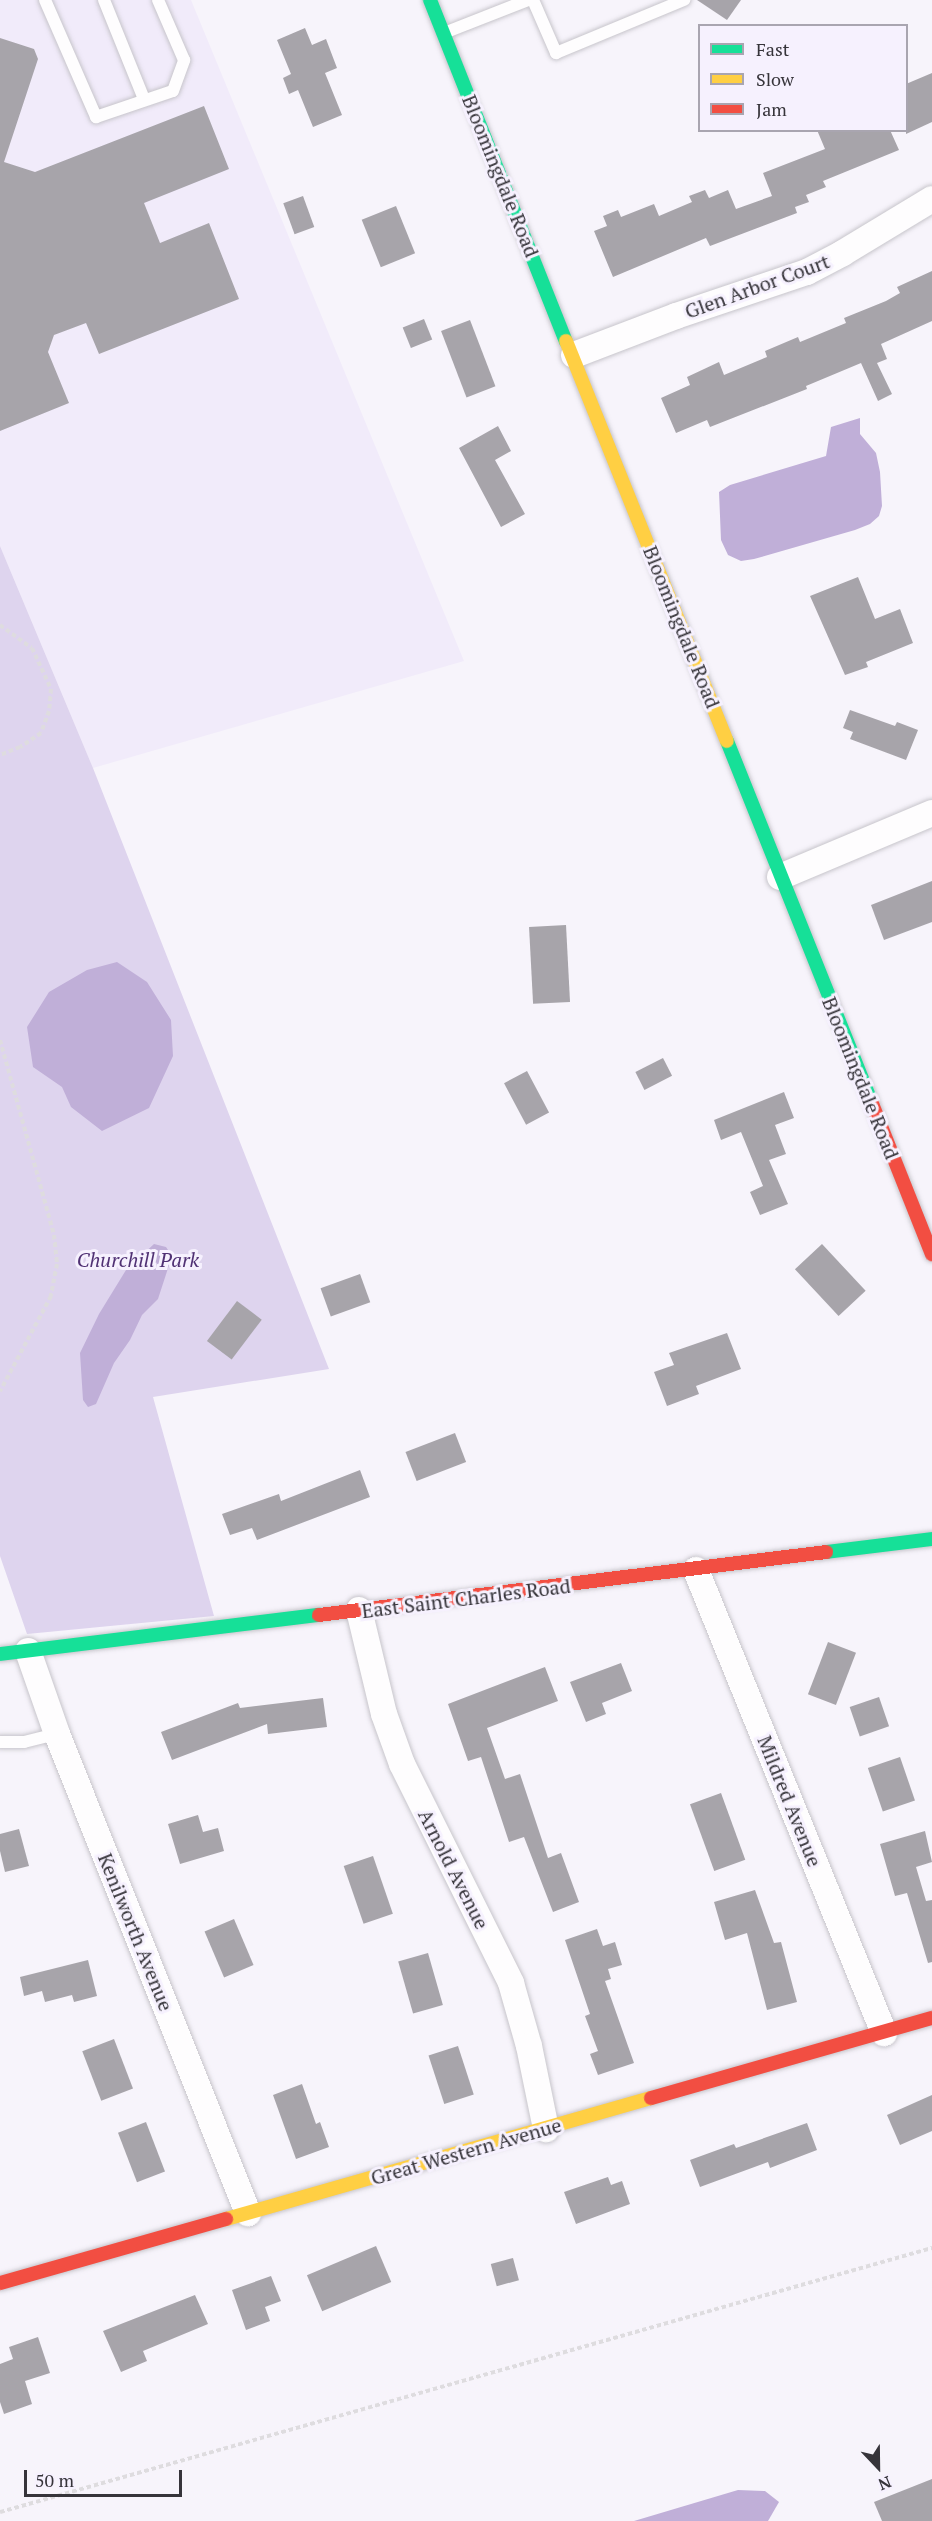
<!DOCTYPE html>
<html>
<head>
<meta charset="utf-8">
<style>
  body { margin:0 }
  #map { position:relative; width:932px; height:2521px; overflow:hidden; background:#f7f4fb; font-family:"PT Serif",serif }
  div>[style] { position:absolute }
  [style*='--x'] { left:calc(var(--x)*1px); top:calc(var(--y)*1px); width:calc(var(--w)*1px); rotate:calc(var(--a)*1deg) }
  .built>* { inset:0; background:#f1ebfa }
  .green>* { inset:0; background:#ded4ee }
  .water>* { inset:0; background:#c0afd8 }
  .building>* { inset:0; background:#a7a4aa; transform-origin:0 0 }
  .path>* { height:4px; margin-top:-2px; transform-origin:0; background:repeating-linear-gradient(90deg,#dedcdf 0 4.5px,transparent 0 7.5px) }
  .roads { filter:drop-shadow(0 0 2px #c7c5cb) drop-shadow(0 0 2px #c7c5cb) }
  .lane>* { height:12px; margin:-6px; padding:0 6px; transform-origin:6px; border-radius:6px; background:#fefdfe }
  .street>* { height:26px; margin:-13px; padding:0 13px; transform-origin:13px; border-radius:13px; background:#fefdfe }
  .fast>* { height:14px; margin:-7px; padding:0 7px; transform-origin:7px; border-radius:7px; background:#16e098 }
  .slow>* { height:14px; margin:-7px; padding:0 7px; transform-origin:7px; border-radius:7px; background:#ffcf43 }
  .jam>* { height:14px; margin:-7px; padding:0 7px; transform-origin:7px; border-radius:7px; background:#f24e42 }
  span { translate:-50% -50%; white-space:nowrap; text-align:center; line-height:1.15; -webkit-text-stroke:6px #f6f1fe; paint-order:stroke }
  .street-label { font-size:20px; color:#36343a }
  .park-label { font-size:20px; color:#503174; font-style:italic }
  .legend { position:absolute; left:698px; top:24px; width:210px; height:108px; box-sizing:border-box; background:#f6f1fe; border:2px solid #a9a5b0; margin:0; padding:8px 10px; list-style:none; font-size:18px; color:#36343a }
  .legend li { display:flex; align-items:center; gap:12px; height:30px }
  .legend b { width:30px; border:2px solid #a9a5b0 }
  .north { position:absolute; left:848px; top:2437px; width:60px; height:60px; -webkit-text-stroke:4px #f6f1fe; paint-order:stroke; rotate:158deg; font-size:16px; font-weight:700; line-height:24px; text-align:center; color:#36343a }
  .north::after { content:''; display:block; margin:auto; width:21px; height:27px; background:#36343a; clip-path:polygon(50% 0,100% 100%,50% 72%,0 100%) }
  .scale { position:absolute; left:24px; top:2470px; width:158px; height:27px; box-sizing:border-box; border:3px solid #36343a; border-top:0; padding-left:8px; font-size:18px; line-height:21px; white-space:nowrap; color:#36343a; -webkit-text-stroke:4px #f6f1fe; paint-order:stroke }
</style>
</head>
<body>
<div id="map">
  <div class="built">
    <i style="clip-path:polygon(0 0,191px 0,464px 661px,93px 768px,0 546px)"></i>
  </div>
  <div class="green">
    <i style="clip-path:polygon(0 546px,93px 768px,329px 1369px,153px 1397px,214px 1616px,27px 1634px,0 1556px)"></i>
  </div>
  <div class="water">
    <i style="clip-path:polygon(860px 418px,860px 434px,876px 453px,880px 472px,882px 506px,879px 516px,870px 524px,855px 530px,754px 559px,741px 561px,728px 555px,721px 540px,719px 492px,730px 485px,826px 456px,831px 427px)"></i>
    <i style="clip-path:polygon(117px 962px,147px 982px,171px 1020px,173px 1056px,149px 1108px,102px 1131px,71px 1107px,62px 1087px,33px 1067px,27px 1027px,49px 992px,87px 970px)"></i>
    <i style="clip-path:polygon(154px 1244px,166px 1247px,172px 1256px,158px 1299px,142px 1315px,130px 1340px,114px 1363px,96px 1404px,88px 1407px,83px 1400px,80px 1353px,99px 1314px,126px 1270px)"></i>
    <i style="clip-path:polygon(738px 2490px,765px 2491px,779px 2502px,768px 2521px,634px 2521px)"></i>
  </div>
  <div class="building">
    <i style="clip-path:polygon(697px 0,741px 0,727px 20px)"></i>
    <i style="clip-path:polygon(305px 28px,312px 45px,326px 39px,337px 68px,325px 73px,342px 115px,313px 127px,298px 90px,289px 94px,283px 78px,291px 74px,277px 40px)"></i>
    <i style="clip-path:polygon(0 38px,34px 49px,38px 59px,4px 162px,35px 172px,204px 106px,229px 169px,144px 203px,160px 243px,209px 223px,239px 299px,99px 354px,86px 323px,54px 335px,48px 352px,69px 403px,0 431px)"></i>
    <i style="clip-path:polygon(932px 73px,932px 122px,906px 134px,906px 84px)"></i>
    <i style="clip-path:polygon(817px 130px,890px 130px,899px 150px,823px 181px,826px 187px,806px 195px,809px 202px,795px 207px,797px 213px,710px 246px,706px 238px,613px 277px,594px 231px,607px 226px,603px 216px,618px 210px,621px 217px,654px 204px,659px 216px,692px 202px,689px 196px,705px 190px,709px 198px,728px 190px,736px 209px,772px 196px,763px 173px,825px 149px)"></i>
    <i style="left:303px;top:196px;width:33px;height:21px;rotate:70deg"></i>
    <i style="left:396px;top:206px;width:51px;height:37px;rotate:68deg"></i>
    <i style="clip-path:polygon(932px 271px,932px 321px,881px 344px,887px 359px,877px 363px,892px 394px,878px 401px,861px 363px,806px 386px,807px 389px,710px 427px,707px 420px,676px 433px,661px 398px,690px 385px,687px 377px,719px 362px,724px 375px,767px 357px,765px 351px,798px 337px,800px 342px,846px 323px,844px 318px,886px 301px,900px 293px,897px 287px)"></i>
    <i style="left:424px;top:319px;width:22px;height:23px;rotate:68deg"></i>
    <i style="left:470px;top:320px;width:71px;height:31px;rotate:69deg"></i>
    <i style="clip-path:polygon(498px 426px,511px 451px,495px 460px,525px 514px,501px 527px,459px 448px)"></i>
    <i style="clip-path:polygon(858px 577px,875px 619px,900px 609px,913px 643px,866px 662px,868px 667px,845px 675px,810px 596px)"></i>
    <i style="clip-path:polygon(850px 710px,895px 726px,897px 722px,918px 730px,906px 760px,850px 739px,853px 732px,843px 728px)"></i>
    <i style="clip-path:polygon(932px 881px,932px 922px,884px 940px,871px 905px)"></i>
    <i style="left:566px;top:925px;width:77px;height:37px;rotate:87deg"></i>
    <i style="left:663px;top:1058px;width:20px;height:31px;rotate:63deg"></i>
    <i style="left:527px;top:1071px;width:47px;height:26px;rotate:62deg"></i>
    <i style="clip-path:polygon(784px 1092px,794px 1118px,775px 1125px,786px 1154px,769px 1160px,788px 1204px,760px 1215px,750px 1192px,763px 1186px,741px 1132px,721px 1140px,714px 1120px)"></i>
    <i style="left:822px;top:1244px;width:64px;height:37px;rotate:47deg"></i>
    <i style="left:360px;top:1274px;width:30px;height:42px;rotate:70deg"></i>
    <i style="left:237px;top:1301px;width:31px;height:50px;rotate:37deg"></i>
    <i style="clip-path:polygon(727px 1333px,741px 1369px,696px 1386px,699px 1394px,667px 1406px,654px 1372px,674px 1365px,669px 1353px)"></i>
    <i style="left:455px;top:1433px;width:31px;height:53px;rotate:69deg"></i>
    <i style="clip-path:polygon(360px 1470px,370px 1497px,257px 1540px,252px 1528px,230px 1535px,222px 1514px,279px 1494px,281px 1501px)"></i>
    <i style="left:828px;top:1642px;width:30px;height:56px;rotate:21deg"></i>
    <i style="clip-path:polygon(621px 1663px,632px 1691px,602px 1703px,606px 1714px,586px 1722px,570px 1682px)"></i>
    <i style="clip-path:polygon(545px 1667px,558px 1701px,487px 1728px,505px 1779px,520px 1774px,548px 1858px,561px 1853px,579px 1902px,553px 1912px,524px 1837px,509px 1842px,481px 1757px,468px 1761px,448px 1704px)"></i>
    <i style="left:879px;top:1697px;width:31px;height:31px;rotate:71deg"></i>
    <i style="clip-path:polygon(323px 1698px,327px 1727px,268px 1734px,267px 1724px,172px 1760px,161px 1732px,238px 1703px,240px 1708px)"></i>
    <i style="left:900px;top:1757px;width:46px;height:34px;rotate:71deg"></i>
    <i style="left:721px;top:1793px;width:71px;height:33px;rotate:70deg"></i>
    <i style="clip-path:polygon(198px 1815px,203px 1832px,218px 1828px,224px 1851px,180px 1864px,168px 1824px)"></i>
    <i style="clip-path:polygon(19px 1829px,29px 1866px,5px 1872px,0 1851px,0 1834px)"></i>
    <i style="clip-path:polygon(925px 1831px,932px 1862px,916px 1867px,926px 1901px,932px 1900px,932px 1962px,928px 1963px,907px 1893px,895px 1896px,880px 1844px)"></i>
    <i style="left:373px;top:1856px;width:61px;height:31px;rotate:71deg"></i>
    <i style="clip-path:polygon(755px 1890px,774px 1943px,781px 1942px,797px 2002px,767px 2010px,747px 1933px,725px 1940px,714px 1902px)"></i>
    <i style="left:234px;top:1919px;width:50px;height:32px;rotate:67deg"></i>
    <i style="clip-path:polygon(597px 1929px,603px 1946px,615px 1942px,622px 1965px,608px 1969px,611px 1979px,605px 1981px,634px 2063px,598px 2075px,590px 2054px,598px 2051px,585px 2016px,590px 2014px,565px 1940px)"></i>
    <i style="left:428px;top:1953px;width:54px;height:31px;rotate:74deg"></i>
    <i style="clip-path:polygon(88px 1960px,97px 1996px,74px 2002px,72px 1995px,45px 2002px,42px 1991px,24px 1996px,20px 1977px)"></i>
    <i style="left:114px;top:2039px;width:53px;height:34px;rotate:69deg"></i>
    <i style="left:458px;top:2046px;width:51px;height:31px;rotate:72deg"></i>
    <i style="clip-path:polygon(302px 2084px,316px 2124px,320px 2122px,329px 2147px,296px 2159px,273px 2095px)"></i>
    <i style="clip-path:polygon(932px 2095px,932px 2131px,900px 2145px,887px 2115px)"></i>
    <i style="left:146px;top:2122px;width:53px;height:30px;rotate:69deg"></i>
    <i style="clip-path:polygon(807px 2123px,817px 2150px,770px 2168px,768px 2162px,700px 2187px,690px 2160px,734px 2144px,736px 2148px)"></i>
    <i style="clip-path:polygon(608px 2177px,611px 2185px,622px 2181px,630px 2204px,576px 2224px,564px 2192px)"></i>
    <i style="left:376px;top:2246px;width:39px;height:75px;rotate:67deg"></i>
    <i style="left:513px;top:2258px;width:23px;height:23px;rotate:75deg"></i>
    <i style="clip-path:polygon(271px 2276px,281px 2301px,265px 2307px,270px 2321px,246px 2330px,232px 2290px)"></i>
    <i style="clip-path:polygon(195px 2295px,208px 2324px,143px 2351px,147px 2361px,121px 2372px,103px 2331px)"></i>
    <i style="clip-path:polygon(38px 2337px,50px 2373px,25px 2381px,32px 2404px,4px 2414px,0 2402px,0 2364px,13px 2359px,9px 2347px)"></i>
    <i style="clip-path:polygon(932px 2479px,932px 2521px,882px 2521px,874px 2502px)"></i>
  </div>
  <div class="path">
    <i style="--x:0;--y:625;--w:39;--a:36"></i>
    <i style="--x:32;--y:648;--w:45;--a:65.1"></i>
    <i style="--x:51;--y:689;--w:22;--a:95"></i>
    <i style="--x:49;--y:711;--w:23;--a:110"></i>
    <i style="--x:41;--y:733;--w:25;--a:146"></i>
    <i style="--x:20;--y:747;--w:22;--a:158"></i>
    <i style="--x:0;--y:1040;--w:202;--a:74.5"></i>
    <i style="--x:54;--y:1235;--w:29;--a:84"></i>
    <i style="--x:57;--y:1264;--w:33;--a:101"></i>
    <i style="--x:51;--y:1296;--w:108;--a:118.2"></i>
    <i style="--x:0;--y:2512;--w:969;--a:-15.82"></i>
  </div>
  <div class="roads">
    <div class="lane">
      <i style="--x:45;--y:0;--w:128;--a:66.4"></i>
      <i style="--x:96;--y:117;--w:81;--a:-18.7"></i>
      <i style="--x:173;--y:91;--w:33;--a:-70"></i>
      <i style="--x:184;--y:60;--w:65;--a:-113.4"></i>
      <i style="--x:104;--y:0;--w:107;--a:68"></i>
      <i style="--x:533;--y:0;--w:58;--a:66.5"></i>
      <i style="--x:556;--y:53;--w:139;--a:-22.5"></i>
      <i style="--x:444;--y:33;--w:90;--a:-21.4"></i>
      <i style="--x:0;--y:1742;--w:24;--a:0"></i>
      <i style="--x:24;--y:1742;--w:34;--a:-14"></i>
    </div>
    <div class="street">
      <i style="--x:574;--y:355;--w:109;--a:-20.9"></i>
      <i style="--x:676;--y:316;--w:138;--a:-18.6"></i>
      <i style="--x:807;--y:272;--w:41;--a:-27.8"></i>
      <i style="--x:843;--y:253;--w:104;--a:-31.2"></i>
      <i style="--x:780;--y:877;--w:165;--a:-22.8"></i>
      <i style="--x:696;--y:1570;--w:500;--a:67.9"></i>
      <i style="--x:359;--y:1610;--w:107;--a:76.5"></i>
      <i style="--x:384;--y:1714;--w:53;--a:70.2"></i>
      <i style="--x:402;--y:1764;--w:245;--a:63.5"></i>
      <i style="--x:511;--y:1983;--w:66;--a:74.1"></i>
      <i style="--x:529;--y:2046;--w:85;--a:78.4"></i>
      <i style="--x:28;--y:1651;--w:88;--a:70.7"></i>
      <i style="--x:57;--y:1734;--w:516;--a:68.26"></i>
    </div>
    <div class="fast">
      <i style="--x:430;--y:0;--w:367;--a:68.3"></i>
      <i style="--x:727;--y:741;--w:388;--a:68.2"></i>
      <i style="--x:826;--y:1552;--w:107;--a:-7"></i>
      <i style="--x:0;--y:1654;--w:321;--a:-7"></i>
    </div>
    <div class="slow">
      <i style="--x:566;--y:341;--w:431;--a:68.1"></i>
      <i style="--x:226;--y:2219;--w:442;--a:-15.9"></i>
    </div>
    <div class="jam">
      <i style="--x:871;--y:1101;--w:165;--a:68.3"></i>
      <i style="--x:319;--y:1615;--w:511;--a:-7.08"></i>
      <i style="--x:651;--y:2098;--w:292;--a:-15.9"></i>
      <i style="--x:0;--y:2283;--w:235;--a:-15.8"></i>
    </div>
  </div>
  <div class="street-label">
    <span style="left:501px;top:176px;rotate:68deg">Bloomingdale Road</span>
    <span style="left:757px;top:286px;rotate:-20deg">Glen Arbor Court</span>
    <span style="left:682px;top:627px;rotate:68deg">Bloomingdale Road</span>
    <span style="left:861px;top:1078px;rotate:68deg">Bloomingdale Road</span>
    <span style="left:466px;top:1598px;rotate:-7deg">East Saint Charles Road</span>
    <span style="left:790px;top:1801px;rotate:68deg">Mildred Avenue</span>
    <span style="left:454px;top:1869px;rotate:63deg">Arnold Avenue</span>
    <span style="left:136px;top:1932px;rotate:68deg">Kenilworth Avenue</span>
    <span style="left:466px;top:2151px;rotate:-16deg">Great Western Avenue</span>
  </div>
  <div class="park-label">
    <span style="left:138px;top:1259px">Churchill Park</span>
  </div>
  <ul class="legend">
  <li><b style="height:8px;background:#16e098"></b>Fast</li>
  <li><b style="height:8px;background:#ffcf43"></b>Slow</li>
  <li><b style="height:8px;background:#f24e42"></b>Jam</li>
  </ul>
  <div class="north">N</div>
  <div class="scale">50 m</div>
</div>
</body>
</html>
